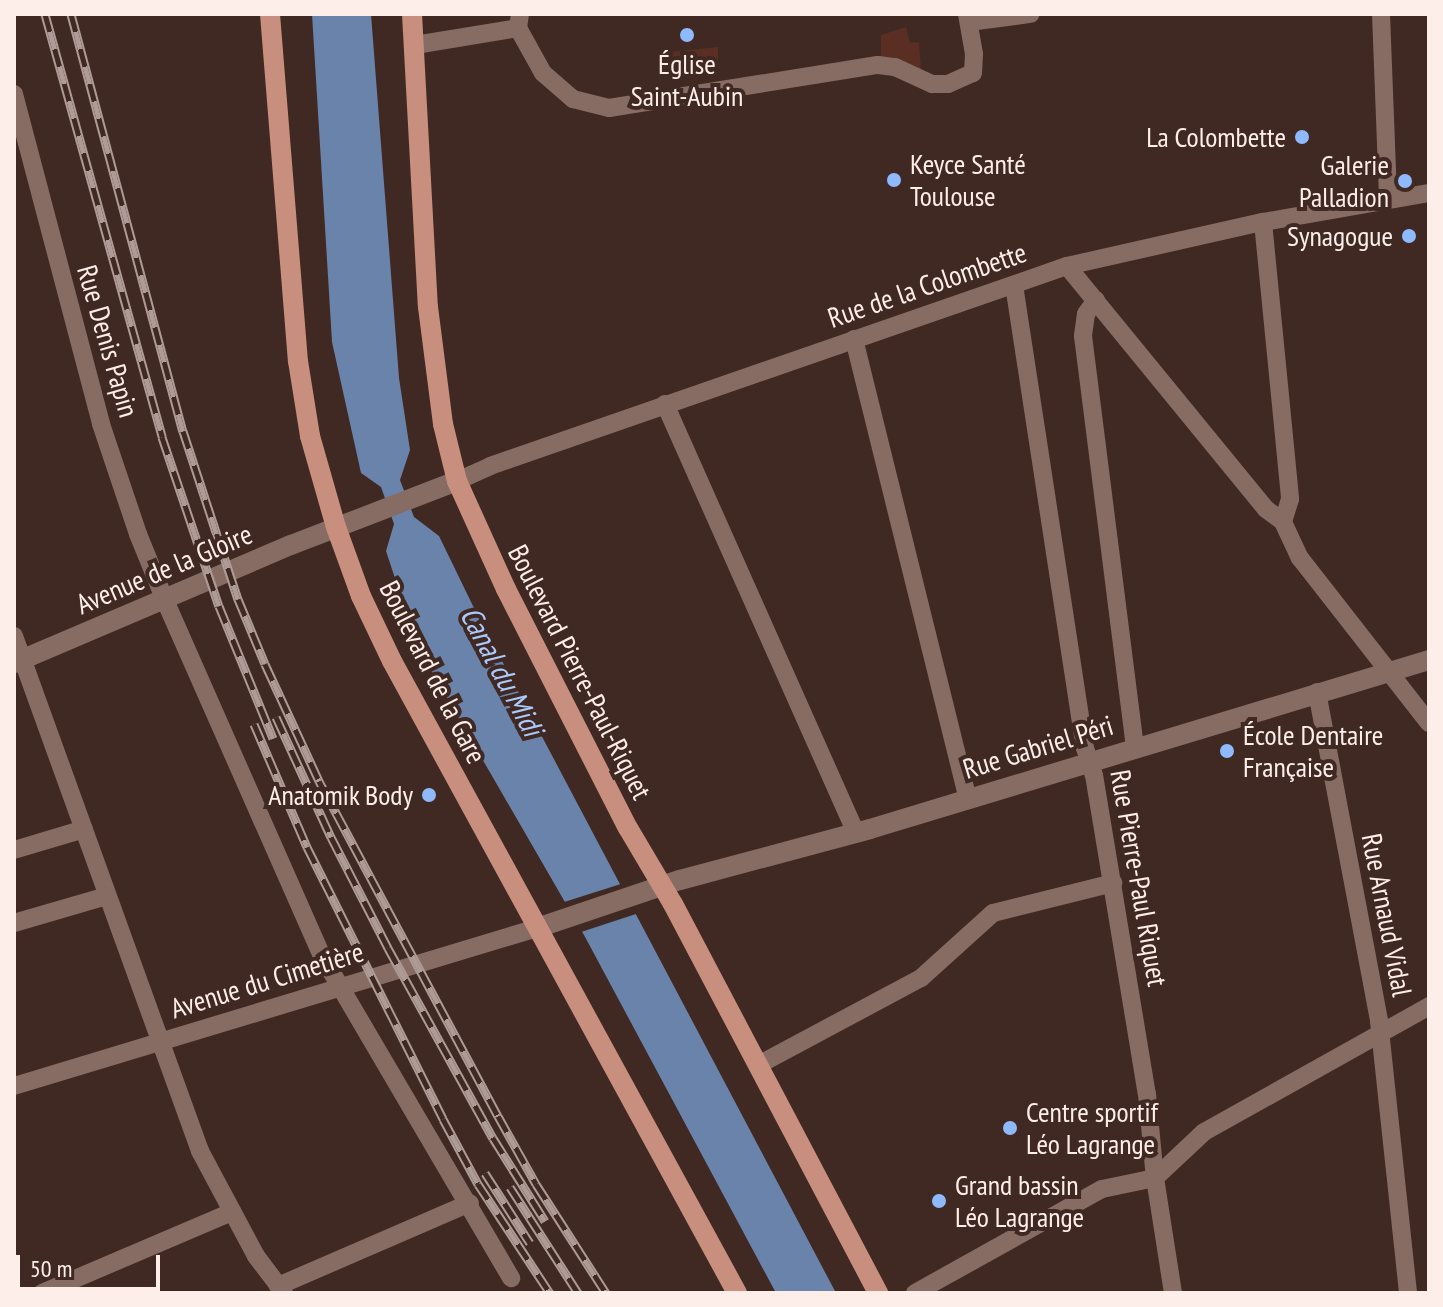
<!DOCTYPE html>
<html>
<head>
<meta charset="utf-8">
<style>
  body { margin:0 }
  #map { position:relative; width:1443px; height:1307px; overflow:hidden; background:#402923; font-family:"PT Sans Narrow",sans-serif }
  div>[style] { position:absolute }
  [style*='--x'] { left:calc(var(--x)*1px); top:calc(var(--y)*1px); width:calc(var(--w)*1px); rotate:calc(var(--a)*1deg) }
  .green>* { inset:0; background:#5a2e22 }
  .water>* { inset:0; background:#6a83ab }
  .pier>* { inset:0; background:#402923 }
  .street>* { height:18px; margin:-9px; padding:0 9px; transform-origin:9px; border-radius:9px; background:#876c64 }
  .secondary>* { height:20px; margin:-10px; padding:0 10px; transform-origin:10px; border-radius:10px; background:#876c64 }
  .primary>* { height:20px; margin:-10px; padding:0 10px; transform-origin:10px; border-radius:10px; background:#c88e7e }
  .rail>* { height:9px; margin-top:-4.5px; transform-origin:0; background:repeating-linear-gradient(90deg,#402923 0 18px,#ae9b96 0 36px); box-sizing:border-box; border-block:2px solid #ae9b96 }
  .dots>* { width:22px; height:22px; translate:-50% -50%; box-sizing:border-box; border:4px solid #402923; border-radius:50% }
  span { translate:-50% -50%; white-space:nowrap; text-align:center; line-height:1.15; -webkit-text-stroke:8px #402923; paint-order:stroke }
  .poi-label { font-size:28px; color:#feeeea }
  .right { translate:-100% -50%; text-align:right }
  .left { translate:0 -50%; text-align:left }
  .street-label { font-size:28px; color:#feeeea }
  .water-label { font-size:30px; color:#abcbfd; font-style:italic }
  .frame { position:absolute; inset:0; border:16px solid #feeeea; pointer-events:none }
  .scale { position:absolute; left:16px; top:1255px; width:144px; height:36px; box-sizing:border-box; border:4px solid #feeeea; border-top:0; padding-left:10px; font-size:24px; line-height:28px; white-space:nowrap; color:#feeeea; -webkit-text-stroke:6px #402923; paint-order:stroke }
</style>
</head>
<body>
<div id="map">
  <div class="green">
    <i style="clip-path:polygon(906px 27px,910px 43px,919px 42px,921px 71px,881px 58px,881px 35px)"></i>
    <i style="clip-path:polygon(718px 47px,718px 61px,675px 68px,671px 65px,669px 52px)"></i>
  </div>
  <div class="water">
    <i style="clip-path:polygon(312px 14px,371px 14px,399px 378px,410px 450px,400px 480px,414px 517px,439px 536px,473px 606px,836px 1293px,776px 1293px,584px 935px,418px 648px,386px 551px,394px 524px,381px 487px,361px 473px,332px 342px)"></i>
  </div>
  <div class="pier">
    <i style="clip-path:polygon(624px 883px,639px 913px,578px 933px,561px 903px)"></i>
  </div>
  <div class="street">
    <i style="--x:520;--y:14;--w:14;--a:98"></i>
    <i style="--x:518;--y:28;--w:51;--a:60.9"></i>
    <i style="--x:543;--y:73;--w:40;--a:41"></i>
    <i style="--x:573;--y:99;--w:37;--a:14"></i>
    <i style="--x:609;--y:108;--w:272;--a:-9.1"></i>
    <i style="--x:878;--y:65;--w:17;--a:7"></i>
    <i style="--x:895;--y:67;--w:41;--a:24.7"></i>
    <i style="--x:932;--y:84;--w:16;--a:0"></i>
    <i style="--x:948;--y:84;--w:27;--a:-24"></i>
    <i style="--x:973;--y:73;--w:19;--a:-87"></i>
    <i style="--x:974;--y:54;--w:41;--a:-99.9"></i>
    <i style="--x:1381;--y:14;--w:184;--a:87.8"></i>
    <i style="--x:969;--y:22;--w:62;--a:-7.5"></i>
    <i style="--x:415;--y:45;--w:104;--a:-9.4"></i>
    <i style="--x:14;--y:94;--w:341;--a:75.2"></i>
    <i style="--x:101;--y:424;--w:116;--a:71.4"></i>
    <i style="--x:138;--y:534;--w:69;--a:67.9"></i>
    <i style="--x:164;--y:598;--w:389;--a:66.2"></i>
    <i style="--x:321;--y:954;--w:376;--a:59.6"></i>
    <i style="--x:1263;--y:222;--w:278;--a:84.4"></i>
    <i style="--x:1290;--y:499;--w:24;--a:107"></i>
    <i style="--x:1067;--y:266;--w:314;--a:50.7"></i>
    <i style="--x:1266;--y:509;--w:21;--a:37"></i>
    <i style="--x:1283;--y:522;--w:40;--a:65"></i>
    <i style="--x:1300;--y:558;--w:209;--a:52"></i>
    <i style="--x:1014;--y:285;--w:468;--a:81.3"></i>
    <i style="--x:1085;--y:748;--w:28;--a:72"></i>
    <i style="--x:1094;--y:775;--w:323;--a:80.6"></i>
    <i style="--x:1147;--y:1094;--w:84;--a:84.6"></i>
    <i style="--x:1155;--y:1178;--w:116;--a:81.1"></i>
    <i style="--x:1096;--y:300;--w:17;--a:126"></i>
    <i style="--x:1086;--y:314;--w:22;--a:98"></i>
    <i style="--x:1083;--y:336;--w:414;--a:82.8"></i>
    <i style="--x:854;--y:339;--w:473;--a:76.1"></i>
    <i style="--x:665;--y:404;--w:470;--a:66"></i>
    <i style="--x:457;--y:481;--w:36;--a:-24"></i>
    <i style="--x:490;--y:466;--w:611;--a:-19.12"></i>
    <i style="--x:1067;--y:266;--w:201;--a:-12.7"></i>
    <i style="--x:1263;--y:222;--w:169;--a:-9.9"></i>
    <i style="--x:14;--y:636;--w:548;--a:70.14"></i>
    <i style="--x:200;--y:1151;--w:119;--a:61.9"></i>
    <i style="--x:256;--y:1256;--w:46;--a:52.9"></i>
    <i style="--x:1317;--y:692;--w:335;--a:79.3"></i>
    <i style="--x:1379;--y:1021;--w:274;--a:83.9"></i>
    <i style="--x:14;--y:850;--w:73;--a:-16.7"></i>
    <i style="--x:14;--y:923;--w:97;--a:-16.2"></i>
    <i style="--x:758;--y:1065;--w:185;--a:-28.1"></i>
    <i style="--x:921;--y:978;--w:97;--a:-42.1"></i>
    <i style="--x:993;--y:913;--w:124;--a:-14"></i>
    <i style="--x:14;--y:1086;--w:546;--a:-16.81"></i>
    <i style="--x:278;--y:1286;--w:209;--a:-23.4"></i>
    <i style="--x:42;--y:1293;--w:207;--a:-23.1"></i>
    <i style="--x:915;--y:1293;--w:214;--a:-29.1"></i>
    <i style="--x:1102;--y:1189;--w:54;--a:-11.7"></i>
    <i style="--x:1155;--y:1178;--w:67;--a:-43.2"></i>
    <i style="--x:1204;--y:1132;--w:258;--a:-29.2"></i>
  </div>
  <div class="secondary">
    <i style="--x:14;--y:663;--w:301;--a:-23.1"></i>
    <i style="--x:291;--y:545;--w:178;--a:-21.1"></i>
    <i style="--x:537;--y:928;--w:151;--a:-18.6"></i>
    <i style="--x:680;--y:880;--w:197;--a:-15"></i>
    <i style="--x:870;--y:829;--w:584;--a:-16.82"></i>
  </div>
  <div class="primary">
    <i style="--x:270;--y:14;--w:348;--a:85.4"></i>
    <i style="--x:298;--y:361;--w:76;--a:80.9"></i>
    <i style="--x:310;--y:436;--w:95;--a:74.1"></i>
    <i style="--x:336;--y:527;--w:73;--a:70.1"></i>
    <i style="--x:361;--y:596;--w:72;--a:64.5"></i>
    <i style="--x:392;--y:661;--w:720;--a:61.37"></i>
    <i style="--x:412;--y:14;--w:293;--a:86.9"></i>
    <i style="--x:428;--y:307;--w:118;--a:82.7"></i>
    <i style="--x:443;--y:424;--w:59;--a:76.2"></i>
    <i style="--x:457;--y:481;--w:119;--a:65.6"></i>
    <i style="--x:506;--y:589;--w:268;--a:63"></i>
    <i style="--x:628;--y:828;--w:88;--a:59.4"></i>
    <i style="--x:673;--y:904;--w:440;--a:62.2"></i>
  </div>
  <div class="rail">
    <i style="--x:45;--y:14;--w:439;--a:74.5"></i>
    <i style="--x:162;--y:437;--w:178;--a:71.4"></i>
    <i style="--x:219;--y:606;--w:143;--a:67.8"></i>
    <i style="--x:71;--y:14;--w:432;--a:75"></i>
    <i style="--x:183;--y:431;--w:177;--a:71.9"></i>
    <i style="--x:238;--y:599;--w:70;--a:67.4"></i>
    <i style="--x:265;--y:664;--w:129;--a:65.2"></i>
    <i style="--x:319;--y:781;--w:380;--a:61.9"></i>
    <i style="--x:498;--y:1116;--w:78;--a:60.8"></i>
    <i style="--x:536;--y:1184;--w:130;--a:57.3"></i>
    <i style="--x:276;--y:717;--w:132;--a:65.4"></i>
    <i style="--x:331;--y:837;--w:125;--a:62.8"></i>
    <i style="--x:388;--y:948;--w:217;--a:61.1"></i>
    <i style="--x:493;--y:1138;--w:98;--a:57.9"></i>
    <i style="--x:254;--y:724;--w:134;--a:66.7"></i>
    <i style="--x:307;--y:847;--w:304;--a:63.4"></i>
    <i style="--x:443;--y:1119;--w:74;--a:61.7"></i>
    <i style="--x:478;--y:1184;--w:131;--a:56.6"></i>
    <i style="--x:485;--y:1173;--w:83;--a:57.3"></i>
    <i style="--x:510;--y:1187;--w:126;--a:57.3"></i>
  </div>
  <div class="dots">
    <i style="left:687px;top:35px;background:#8eb9fc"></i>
    <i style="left:1302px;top:137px;background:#8eb9fc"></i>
    <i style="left:894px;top:180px;background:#8eb9fc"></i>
    <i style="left:1405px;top:181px;background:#8eb9fc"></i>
    <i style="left:1409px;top:236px;background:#8eb9fc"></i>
    <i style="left:1227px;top:751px;background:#8eb9fc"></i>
    <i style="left:429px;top:795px;background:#8eb9fc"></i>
    <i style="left:1010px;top:1128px;background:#8eb9fc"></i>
    <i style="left:939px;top:1201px;background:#8eb9fc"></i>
  </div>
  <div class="poi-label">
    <span style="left:687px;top:80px">Église<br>Saint-Aubin</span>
    <span class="right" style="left:1286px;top:137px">La Colombette</span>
    <span class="left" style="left:910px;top:180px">Keyce Santé<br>Toulouse</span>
    <span class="right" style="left:1389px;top:181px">Galerie<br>Palladion</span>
    <span class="right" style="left:1393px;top:236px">Synagogue</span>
    <span class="left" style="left:1243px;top:751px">École Dentaire<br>Française</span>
    <span class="right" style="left:413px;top:795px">Anatomik Body</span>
    <span class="left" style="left:1026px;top:1128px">Centre sportif<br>Léo Lagrange</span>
    <span class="left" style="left:955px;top:1201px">Grand bassin<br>Léo Lagrange</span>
  </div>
  <div class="street-label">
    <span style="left:927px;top:285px;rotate:-19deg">Rue de la Colombette</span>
    <span style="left:108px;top:341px;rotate:74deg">Rue Denis Papin</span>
    <span style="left:164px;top:569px;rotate:-23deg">Avenue de la Gloire</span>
    <span style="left:433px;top:672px;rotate:63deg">Boulevard de la Gare</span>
    <span style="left:580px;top:672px;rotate:63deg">Boulevard Pierre-Paul-Riquet</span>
    <span style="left:1038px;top:747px;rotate:-17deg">Rue Gabriel Péri</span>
    <span style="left:1139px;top:878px;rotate:80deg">Rue Pierre-Paul Riquet</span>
    <span style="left:1387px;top:915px;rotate:79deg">Rue Arnaud Vidal</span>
    <span style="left:267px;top:980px;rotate:-17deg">Avenue du Cimetière</span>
  </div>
  <div class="water-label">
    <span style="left:502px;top:671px;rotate:62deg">Canal du Midi</span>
  </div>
  <div class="frame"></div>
  <div class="scale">50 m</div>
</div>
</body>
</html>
